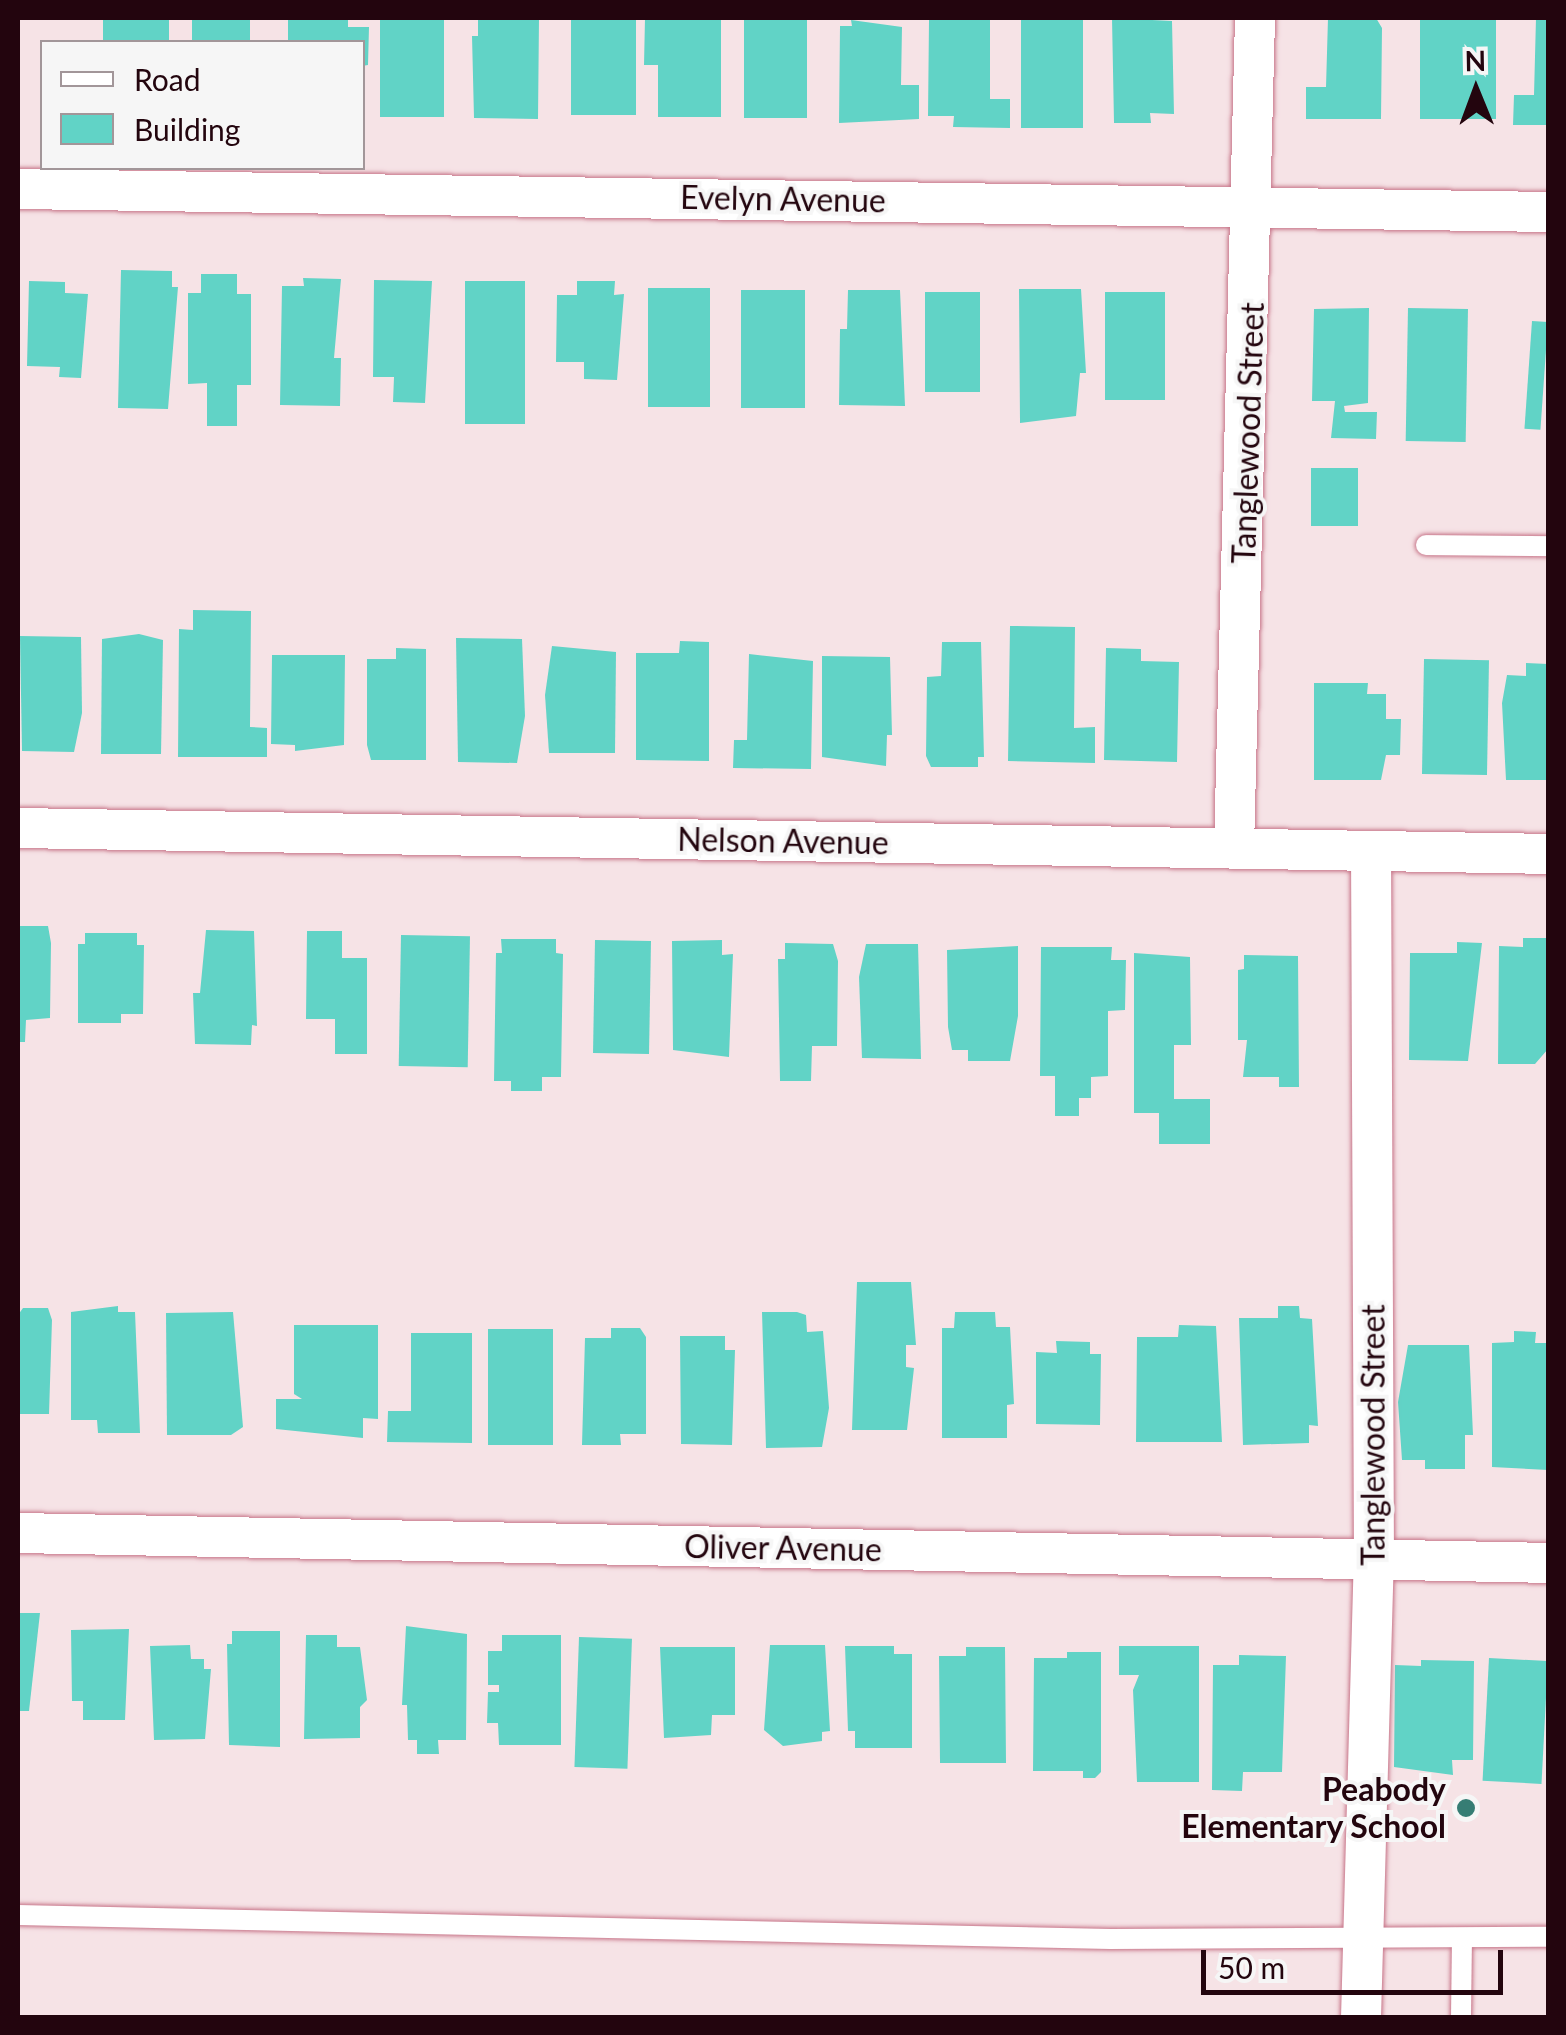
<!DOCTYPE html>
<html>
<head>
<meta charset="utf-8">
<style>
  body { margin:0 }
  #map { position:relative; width:1566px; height:2035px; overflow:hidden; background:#f6e3e6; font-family:Lato,sans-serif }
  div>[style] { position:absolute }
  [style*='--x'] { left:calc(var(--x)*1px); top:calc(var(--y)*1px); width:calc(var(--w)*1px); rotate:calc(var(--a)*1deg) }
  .building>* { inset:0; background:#61d3c6; transform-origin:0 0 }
  .roads { filter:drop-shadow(0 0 2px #c77589) drop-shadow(0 0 2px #c77589) }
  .service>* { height:20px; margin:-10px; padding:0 10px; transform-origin:10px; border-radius:10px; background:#fff }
  .minor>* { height:40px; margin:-20px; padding:0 20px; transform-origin:20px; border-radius:20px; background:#fff }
  .dots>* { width:28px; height:28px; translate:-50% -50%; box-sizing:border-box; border:5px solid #f6f6f6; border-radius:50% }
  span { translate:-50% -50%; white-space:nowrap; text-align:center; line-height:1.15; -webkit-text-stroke:8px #f6f6f6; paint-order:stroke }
  .street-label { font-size:32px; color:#23050e }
  .poi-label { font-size:32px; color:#23050e; font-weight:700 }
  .right { translate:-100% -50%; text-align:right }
  .frame { position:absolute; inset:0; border:20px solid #23050e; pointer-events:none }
  .legend { position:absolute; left:40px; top:40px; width:325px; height:130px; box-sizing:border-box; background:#f6f6f6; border:2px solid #a29699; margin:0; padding:12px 18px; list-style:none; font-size:30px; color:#23050e }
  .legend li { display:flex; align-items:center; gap:20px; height:50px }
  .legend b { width:50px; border:2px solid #a29699 }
  .north { position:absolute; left:1426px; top:40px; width:100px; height:100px; -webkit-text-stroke:8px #f6f6f6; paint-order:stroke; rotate:359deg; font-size:28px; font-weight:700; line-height:40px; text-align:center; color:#23050e }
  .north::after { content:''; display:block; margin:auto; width:35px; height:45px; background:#23050e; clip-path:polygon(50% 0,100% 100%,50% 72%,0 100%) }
  .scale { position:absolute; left:1201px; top:1950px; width:302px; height:45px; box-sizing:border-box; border:5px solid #23050e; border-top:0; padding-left:12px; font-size:30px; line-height:35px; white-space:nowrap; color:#23050e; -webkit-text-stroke:8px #f6f6f6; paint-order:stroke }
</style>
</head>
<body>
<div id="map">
  <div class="building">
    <i style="left:103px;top:18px;width:66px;height:24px"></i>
    <i style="left:192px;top:18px;width:58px;height:24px"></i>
    <i style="clip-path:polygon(288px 18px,348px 18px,348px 27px,369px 27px,368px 65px,362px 66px,362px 42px,288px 42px)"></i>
    <i style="left:380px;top:18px;width:64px;height:99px"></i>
    <i style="clip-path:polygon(478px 18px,539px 18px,538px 119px,474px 118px,472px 36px,478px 36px)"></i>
    <i style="left:571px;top:18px;width:65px;height:97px"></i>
    <i style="clip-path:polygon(645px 18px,721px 18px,721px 117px,658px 117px,658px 65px,644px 65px)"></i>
    <i style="left:744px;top:18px;width:63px;height:100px"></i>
    <i style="clip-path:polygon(990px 18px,990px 99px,1010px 99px,1010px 128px,953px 127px,954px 116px,928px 116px,929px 20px)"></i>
    <i style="left:1021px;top:18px;width:62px;height:110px"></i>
    <i style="clip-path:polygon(1112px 18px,1172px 21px,1174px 114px,1150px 113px,1151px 123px,1114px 123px)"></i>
    <i style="clip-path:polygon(1328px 18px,1376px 18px,1382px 28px,1381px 119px,1306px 119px,1306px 87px,1326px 87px)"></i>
    <i style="left:1420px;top:18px;width:76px;height:101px"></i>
    <i style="clip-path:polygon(1536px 18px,1548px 18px,1548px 125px,1513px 125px,1514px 95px,1534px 95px)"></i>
    <i style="clip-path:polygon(851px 20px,902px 27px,901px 85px,919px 85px,919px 119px,839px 123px,840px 26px,852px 26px)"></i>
    <i style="clip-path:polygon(121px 270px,172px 271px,172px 287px,178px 287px,168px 409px,118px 408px)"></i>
    <i style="clip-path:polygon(201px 274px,237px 274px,237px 294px,251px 294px,251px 385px,237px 385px,237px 426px,207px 426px,207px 383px,188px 384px,188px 293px,201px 293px)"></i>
    <i style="clip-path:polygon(303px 278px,341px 279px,334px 358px,341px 358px,340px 406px,280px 405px,282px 286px,304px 286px)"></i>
    <i style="clip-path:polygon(374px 280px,432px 281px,425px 403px,393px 402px,394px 377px,373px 377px)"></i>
    <i style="clip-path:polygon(29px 281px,65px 282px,65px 293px,88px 294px,81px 378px,59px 377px,60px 367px,27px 366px)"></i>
    <i style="left:465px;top:281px;width:60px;height:143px"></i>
    <i style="clip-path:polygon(577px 281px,615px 281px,614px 295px,624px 294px,617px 380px,584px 379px,584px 362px,556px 362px,557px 295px,577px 295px)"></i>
    <i style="left:648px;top:288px;width:62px;height:119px"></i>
    <i style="clip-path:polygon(1019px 289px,1081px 289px,1086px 373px,1080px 373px,1076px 416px,1020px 423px)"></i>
    <i style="left:741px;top:290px;width:64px;height:118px"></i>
    <i style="clip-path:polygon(848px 290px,900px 290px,905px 406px,839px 405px,840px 329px,847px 329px)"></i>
    <i style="left:925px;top:292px;width:55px;height:100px"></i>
    <i style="left:1105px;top:292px;width:60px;height:108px"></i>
    <i style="clip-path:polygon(1369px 308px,1368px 403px,1344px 406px,1345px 412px,1377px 412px,1376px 439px,1331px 438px,1335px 401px,1312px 401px,1314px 309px)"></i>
    <i style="left:1408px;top:308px;width:60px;height:133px;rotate:1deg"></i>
    <i style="left:1532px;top:321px;width:16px;height:108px;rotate:4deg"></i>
    <i style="left:1311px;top:468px;width:47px;height:58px"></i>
    <i style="clip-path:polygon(193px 610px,251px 611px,250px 727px,267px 728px,267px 757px,178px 757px,179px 629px,193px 630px)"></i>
    <i style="clip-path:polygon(1010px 626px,1075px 627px,1074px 728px,1095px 727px,1095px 763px,1008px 761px)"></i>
    <i style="clip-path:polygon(139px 634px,163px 640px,161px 754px,101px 754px,102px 639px)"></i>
    <i style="clip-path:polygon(20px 636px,81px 637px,82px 713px,74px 752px,22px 751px)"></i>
    <i style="clip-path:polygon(456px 638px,522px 639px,525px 716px,517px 763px,458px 762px)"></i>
    <i style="clip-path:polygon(680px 641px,709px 642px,709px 761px,636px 760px,636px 653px,679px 653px)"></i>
    <i style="clip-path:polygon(942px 642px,981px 642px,984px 757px,978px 757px,978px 767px,931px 767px,926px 756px,927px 677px,941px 676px)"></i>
    <i style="clip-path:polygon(552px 646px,616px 652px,615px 753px,549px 753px,545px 695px)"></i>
    <i style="clip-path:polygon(396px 648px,426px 649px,426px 760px,371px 760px,367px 745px,367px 659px,396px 659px)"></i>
    <i style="clip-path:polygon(1106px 648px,1141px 649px,1141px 661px,1179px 662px,1177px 762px,1104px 760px)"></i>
    <i style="clip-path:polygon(749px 654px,813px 661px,811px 769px,733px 768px,734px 740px,747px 740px)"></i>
    <i style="clip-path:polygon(272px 655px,345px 655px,344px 745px,295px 751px,295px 745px,271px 744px)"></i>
    <i style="clip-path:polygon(822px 656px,890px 657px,892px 735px,887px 735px,886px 766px,822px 757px)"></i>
    <i style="left:1424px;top:659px;width:65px;height:115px;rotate:1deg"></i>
    <i style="clip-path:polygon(1526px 663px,1548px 664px,1548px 780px,1506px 780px,1502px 703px,1507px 675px,1526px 676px)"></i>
    <i style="clip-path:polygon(1314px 683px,1368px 683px,1367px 694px,1386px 694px,1386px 719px,1401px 719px,1400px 755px,1386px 755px,1381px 780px,1314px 780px)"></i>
    <i style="clip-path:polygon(18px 926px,48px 926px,51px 943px,50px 1018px,26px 1020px,25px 1042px,18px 1042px)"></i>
    <i style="clip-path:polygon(206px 930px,254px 931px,257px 1026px,252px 1025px,251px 1045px,195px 1044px,193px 993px,200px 993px)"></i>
    <i style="clip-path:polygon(307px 931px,342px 931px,342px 958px,367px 958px,367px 1054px,335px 1054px,335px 1019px,306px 1019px)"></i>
    <i style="clip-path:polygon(85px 933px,137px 933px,137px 945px,144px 945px,143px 1014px,121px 1014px,121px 1023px,78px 1023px,78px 944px,85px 944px)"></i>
    <i style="left:401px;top:935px;width:69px;height:131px;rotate:1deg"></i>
    <i style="clip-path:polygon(1523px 938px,1548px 938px,1548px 1049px,1535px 1064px,1498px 1064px,1499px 946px,1523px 947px)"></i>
    <i style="clip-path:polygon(501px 939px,556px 939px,556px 953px,563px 954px,561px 1077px,542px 1077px,542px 1091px,511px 1091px,511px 1081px,494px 1081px,496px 953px,502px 953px)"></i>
    <i style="left:595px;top:940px;width:56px;height:113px;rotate:1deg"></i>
    <i style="clip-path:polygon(722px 940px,722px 955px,733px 954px,729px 1057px,673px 1050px,672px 941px)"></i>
    <i style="clip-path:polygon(1457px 942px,1482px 943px,1468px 1061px,1409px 1060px,1410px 953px,1457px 953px)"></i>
    <i style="clip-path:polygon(785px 943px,833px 944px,838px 961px,837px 1046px,812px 1046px,811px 1081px,780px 1081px,778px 959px,785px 959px)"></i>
    <i style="clip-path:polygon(866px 944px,918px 944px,921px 1059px,862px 1058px,859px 977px)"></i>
    <i style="clip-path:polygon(1018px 946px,1018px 1016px,1010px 1061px,968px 1061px,968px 1050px,952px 1050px,948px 1027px,947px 950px)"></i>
    <i style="clip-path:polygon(1041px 947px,1112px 947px,1111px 960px,1126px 960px,1125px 1010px,1108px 1011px,1108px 1076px,1091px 1077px,1091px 1098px,1079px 1098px,1079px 1116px,1055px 1116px,1055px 1076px,1040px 1076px)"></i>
    <i style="clip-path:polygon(1134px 953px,1190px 957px,1191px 1045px,1174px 1045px,1174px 1099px,1210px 1099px,1210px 1144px,1159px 1144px,1159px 1113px,1134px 1113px)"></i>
    <i style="clip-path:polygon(1244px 955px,1298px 956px,1299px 1087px,1279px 1087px,1279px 1077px,1243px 1077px,1247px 1040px,1238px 1040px,1238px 970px,1244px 969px)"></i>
    <i style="clip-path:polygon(857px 1282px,911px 1282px,916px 1345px,906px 1345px,906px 1367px,914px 1368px,907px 1430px,852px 1430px)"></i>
    <i style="clip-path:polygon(118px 1306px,118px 1312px,135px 1312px,140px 1433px,98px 1433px,97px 1420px,71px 1420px,71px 1312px)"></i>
    <i style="clip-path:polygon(1278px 1306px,1299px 1306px,1300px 1318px,1312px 1319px,1318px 1426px,1309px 1425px,1309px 1443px,1243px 1445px,1239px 1318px,1278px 1318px)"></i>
    <i style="clip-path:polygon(23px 1308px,48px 1308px,52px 1320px,49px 1414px,18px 1414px,18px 1315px)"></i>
    <i style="clip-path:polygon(233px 1312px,243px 1427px,231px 1435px,167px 1435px,166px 1313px)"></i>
    <i style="clip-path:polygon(762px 1312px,797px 1312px,806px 1315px,807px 1332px,823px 1331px,829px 1408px,822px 1447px,766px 1448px)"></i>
    <i style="clip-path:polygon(955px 1312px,995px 1312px,996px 1327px,1010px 1327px,1014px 1404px,1007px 1405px,1007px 1438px,942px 1438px,942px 1328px,954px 1328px)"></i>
    <i style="clip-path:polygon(294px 1325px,378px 1325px,378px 1419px,363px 1418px,363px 1438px,276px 1429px,276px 1399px,302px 1399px,294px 1394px)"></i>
    <i style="clip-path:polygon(1179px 1325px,1216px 1326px,1222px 1442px,1136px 1442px,1137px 1337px,1178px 1337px)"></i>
    <i style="clip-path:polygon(611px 1328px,640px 1328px,646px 1337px,646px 1434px,620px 1434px,621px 1445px,582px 1445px,585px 1338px,611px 1338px)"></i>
    <i style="left:488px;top:1329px;width:65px;height:116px"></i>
    <i style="clip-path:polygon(1514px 1331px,1536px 1332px,1535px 1343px,1548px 1343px,1548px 1470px,1492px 1467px,1492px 1343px,1514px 1342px)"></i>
    <i style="clip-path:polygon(411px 1333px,472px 1333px,472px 1443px,387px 1442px,388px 1411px,411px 1411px)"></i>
    <i style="clip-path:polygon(680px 1336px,725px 1336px,725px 1350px,735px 1350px,732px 1445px,681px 1444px)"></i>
    <i style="clip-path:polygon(1056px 1341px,1090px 1342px,1090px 1354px,1101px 1354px,1100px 1425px,1036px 1424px,1036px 1352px,1057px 1353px)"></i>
    <i style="clip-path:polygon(1408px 1345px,1469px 1345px,1473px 1435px,1465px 1435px,1465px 1469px,1425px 1469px,1425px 1460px,1402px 1460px,1398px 1402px)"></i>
    <i style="clip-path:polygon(18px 1613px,40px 1613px,29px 1711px,18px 1711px)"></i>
    <i style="clip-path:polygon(406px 1626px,467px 1634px,466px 1740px,438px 1740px,439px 1754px,417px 1754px,417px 1740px,408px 1740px,407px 1705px,402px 1705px)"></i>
    <i style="clip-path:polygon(129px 1629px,125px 1720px,83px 1720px,83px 1701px,72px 1701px,71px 1630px)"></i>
    <i style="clip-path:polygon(232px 1631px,280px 1631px,280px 1747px,229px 1745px,227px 1644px,232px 1644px)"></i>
    <i style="clip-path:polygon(306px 1635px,337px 1635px,337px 1647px,360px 1647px,367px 1700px,360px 1707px,360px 1738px,304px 1739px)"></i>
    <i style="clip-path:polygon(502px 1635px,561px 1635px,561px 1745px,499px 1745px,498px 1723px,487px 1723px,488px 1692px,499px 1692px,499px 1685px,488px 1685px,488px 1651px,502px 1651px)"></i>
    <i style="left:579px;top:1637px;width:53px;height:130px;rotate:2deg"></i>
    <i style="clip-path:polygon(190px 1645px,191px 1659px,204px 1659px,204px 1669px,211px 1669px,205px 1739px,154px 1740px,150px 1646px)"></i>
    <i style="clip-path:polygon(770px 1645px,825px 1645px,830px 1731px,822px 1732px,822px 1741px,783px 1746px,764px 1730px)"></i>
    <i style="clip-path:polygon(845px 1646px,894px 1646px,894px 1654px,912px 1654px,912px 1748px,855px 1748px,855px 1731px,848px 1731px)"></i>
    <i style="clip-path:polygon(1119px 1646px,1199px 1646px,1199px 1782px,1137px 1782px,1133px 1690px,1139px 1675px,1119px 1675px)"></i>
    <i style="clip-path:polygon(660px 1647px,735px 1647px,735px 1715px,712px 1715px,711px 1735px,664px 1738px)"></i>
    <i style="clip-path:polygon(966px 1647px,1005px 1647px,1006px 1763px,940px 1763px,939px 1656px,966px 1656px)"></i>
    <i style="clip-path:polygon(1067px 1652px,1101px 1652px,1101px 1772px,1095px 1778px,1083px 1778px,1083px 1771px,1033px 1771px,1034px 1658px,1067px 1658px)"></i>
    <i style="clip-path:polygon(1239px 1655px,1286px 1656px,1282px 1772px,1243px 1772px,1242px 1791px,1212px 1790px,1213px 1665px,1239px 1665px)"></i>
    <i style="left:1489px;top:1658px;width:59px;height:123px;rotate:3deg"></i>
    <i style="clip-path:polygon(1421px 1660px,1474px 1661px,1473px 1760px,1452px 1760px,1453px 1775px,1394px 1767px,1395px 1665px,1421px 1666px)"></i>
  </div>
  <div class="roads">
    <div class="service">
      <i style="--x:1426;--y:545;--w:122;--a:0.5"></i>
      <i style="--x:18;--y:1915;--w:1093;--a:1.26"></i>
      <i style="--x:1111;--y:1939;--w:437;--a:-0.3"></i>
      <i style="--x:1461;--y:2018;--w:80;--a:-89.3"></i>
    </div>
    <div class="minor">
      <i style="--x:18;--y:189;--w:1530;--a:0.86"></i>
      <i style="--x:18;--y:828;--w:1530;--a:0.97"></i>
      <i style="--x:1234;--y:848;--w:830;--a:-88.55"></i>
      <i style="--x:18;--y:1533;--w:1530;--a:1.12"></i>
      <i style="--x:1361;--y:2018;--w:457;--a:-88.4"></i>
      <i style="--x:1374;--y:1561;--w:709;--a:-90.24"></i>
    </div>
  </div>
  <div class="dots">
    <i style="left:1466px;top:1808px;background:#367d74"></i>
  </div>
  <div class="street-label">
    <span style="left:783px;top:199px;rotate:1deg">Evelyn Avenue</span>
    <span style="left:1248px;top:433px;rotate:-88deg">Tanglewood Street</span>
    <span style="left:783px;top:841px;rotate:1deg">Nelson Avenue</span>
    <span style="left:1373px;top:1435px;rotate:-90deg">Tanglewood Street</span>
    <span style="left:783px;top:1548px;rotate:1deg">Oliver Avenue</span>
  </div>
  <div class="poi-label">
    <span class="right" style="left:1446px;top:1808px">Peabody<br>Elementary School</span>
  </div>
  <div class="frame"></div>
  <ul class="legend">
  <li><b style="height:12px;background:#fff"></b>Road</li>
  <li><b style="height:28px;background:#61d3c6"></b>Building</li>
  </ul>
  <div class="north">N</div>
  <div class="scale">50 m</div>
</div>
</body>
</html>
